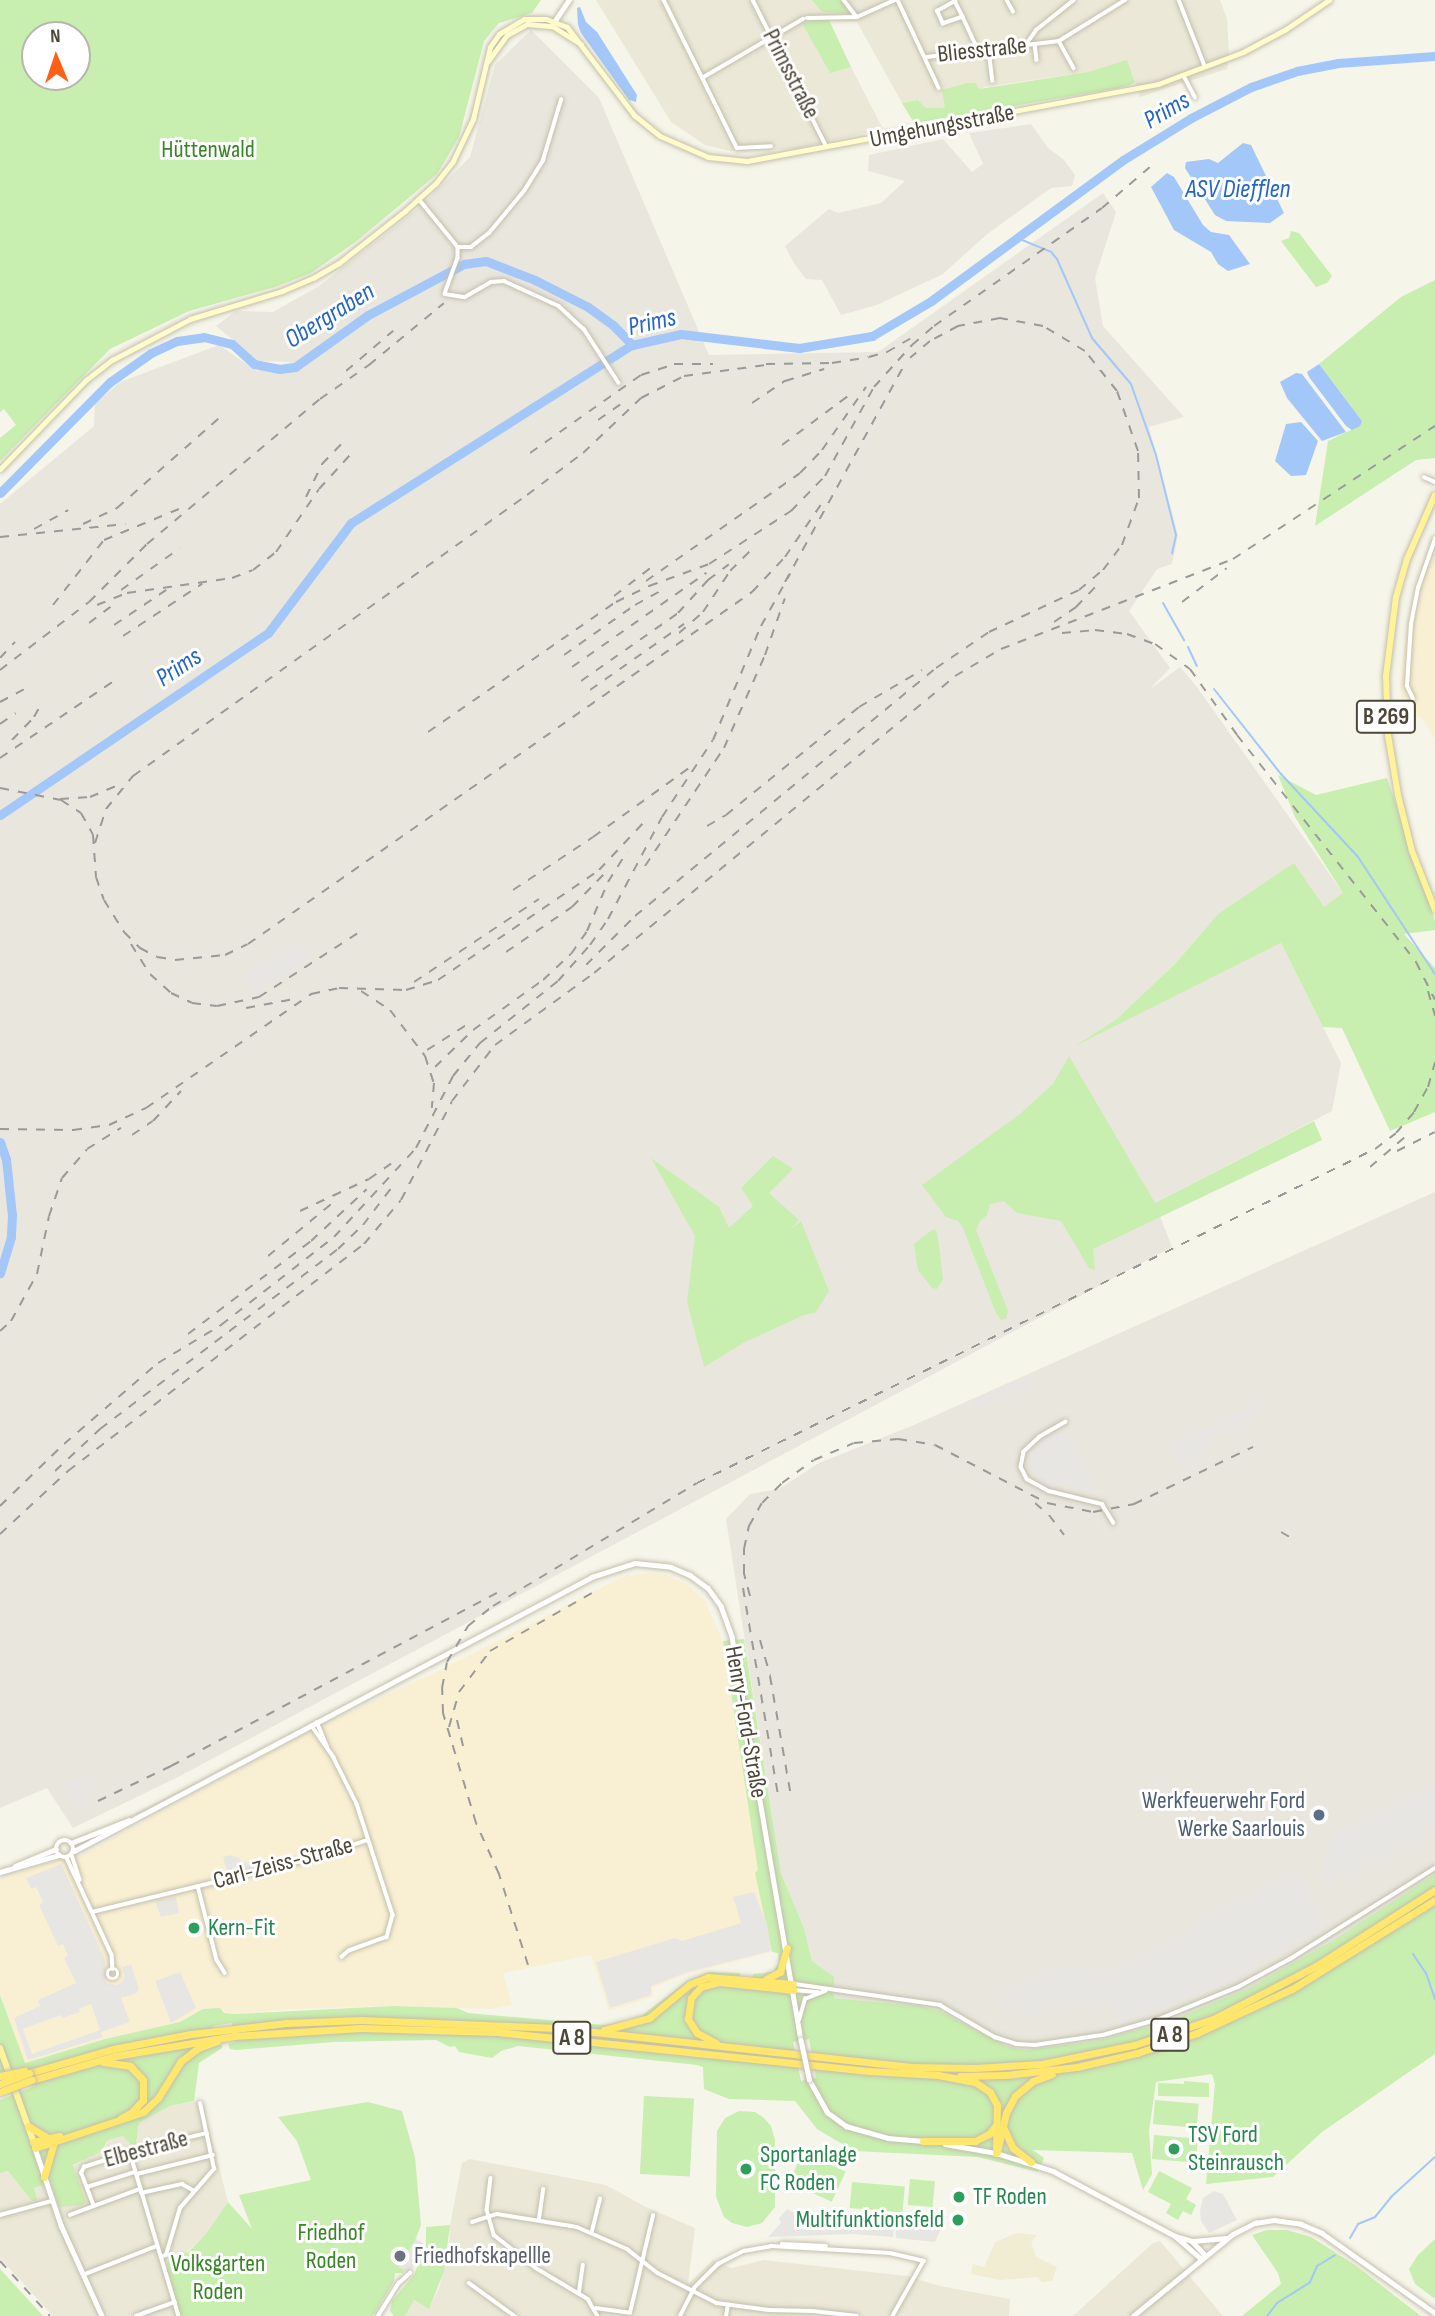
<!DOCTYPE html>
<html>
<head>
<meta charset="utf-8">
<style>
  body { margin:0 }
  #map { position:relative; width:1435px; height:2316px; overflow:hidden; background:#f6f5ea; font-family:"Sofia Sans Condensed",sans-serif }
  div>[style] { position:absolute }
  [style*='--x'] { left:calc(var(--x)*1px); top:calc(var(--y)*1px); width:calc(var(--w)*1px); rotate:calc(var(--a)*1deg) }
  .residential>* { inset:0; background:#ebe8d8 }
  .commercial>* { inset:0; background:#f9f0d4 }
  .industrial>* { inset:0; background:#e9e6de }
  .education>* { inset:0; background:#f1edd3 }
  .green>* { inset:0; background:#c8eeb0; transform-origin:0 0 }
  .parking>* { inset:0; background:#e8e6e2; transform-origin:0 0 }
  .water>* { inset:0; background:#a2c7f8 }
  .stream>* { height:2px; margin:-1px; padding:0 1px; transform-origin:1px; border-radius:1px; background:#a2c7f8 }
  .river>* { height:9px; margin:-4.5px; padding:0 4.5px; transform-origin:4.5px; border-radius:4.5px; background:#a2c7f8 }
  .roads { filter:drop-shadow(0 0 2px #c3bfab) drop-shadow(0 0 2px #c3bfab) }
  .minor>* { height:3.5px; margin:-1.75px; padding:0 1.75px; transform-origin:1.75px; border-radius:1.75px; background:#fff }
  .minor>.ring { margin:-1.75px; padding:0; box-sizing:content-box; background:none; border:3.5px solid #fff; border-radius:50% }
  .tertiary>* { height:4.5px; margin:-2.25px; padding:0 2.25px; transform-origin:2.25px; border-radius:2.25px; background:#fff }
  .tertiary>.ring { margin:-2.25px; padding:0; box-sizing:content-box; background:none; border:4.5px solid #fff; border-radius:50% }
  .secondary>* { height:5px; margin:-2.5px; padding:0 2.5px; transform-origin:2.5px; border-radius:2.5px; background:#fffbcb }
  .primary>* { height:6px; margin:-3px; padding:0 3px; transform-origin:3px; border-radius:3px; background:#fff39a }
  .motorway>* { height:7px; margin:-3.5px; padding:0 3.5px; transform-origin:3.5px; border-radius:3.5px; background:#ffe66c }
  .rail>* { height:2px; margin-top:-1px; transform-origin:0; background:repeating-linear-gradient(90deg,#999 0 9px,transparent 0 18px) }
  .bridges { filter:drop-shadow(0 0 2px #c3bfab) drop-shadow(0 0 2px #c3bfab) }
  .tertiary-bridge>* { height:4.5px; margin:-2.25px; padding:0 2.25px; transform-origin:2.25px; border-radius:2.25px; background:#fff }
  .motorway-bridge>* { height:7px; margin:-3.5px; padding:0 3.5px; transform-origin:3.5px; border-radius:3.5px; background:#ffe66c }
  .dots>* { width:19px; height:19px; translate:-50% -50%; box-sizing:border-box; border:4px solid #fff; border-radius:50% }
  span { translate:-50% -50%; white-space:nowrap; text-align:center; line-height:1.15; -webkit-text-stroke:6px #fff; paint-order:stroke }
  .shield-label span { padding:2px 5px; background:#fff; border:2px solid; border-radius:5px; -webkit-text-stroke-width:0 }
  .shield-label { font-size:23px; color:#4c4737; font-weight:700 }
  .street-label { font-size:24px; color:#4c4737 }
  .park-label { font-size:24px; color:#388523 }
  .service-label { font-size:24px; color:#4e5e75 }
  .right { translate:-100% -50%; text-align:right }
  .leisure-label { font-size:24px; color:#27864d }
  .left { translate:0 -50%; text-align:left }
  .worship-label { font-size:24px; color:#5b616d }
  .water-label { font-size:26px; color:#2466c4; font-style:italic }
  .north { position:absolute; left:21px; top:21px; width:70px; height:70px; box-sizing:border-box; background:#fff; border:2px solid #b7b5af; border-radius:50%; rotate:358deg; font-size:19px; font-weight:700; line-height:28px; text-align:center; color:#4c4737 }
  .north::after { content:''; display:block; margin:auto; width:24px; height:32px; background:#ff6018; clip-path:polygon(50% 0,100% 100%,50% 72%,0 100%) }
</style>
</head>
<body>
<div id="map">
  <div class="residential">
    <i style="clip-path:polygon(596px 0,1220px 0,1227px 19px,1229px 53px,1227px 69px,1140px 97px,1127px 61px,1088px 72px,985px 87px,946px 108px,926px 108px,918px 100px,902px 103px,857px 22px,823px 20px,829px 72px,851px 67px,883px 129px,796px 149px,730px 151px,705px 145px,671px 122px)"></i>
    <i style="clip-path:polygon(202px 2100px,228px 2202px,205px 2235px,167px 2270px,181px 2316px,53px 2316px,0 2258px,0 2173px,8px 2171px,32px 2201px,34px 2188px,52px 2183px,86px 2202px,73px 2166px,105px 2148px,107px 2141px,111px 2139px,123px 2136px,131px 2144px,136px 2144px,139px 2123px,170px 2106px)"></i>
    <i style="clip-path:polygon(470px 2159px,606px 2185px,646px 2207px,695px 2228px,688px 2284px,713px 2260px,731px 2268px,764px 2260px,907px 2276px,940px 2286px,1010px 2299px,1009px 2316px,405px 2316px,413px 2300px,429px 2308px,439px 2288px,449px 2248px,450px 2225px,462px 2163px)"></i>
    <i style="clip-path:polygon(1160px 2241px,1223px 2316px,1073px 2316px,1153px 2243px)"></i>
  </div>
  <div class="commercial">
    <i style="clip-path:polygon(1435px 530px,1435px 738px,1420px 717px,1403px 713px,1400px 685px,1406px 626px,1417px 579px)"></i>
    <i style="clip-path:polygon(647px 1573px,666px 1575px,688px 1585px,704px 1599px,723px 1641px,772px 1952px,684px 1975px,653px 1988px,653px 1997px,609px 2011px,591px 1955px,503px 1973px,512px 2005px,491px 2009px,394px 2006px,295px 2009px,234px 2014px,203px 2009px,180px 2022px,105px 2039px,24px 2063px,0 1995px,0 1878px,58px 1860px,76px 1858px,325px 1723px,430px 1675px,624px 1576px)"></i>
  </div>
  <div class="industrial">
    <i style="clip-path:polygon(531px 30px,599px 98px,709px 355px,878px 352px,1103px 193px,1116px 212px,1095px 278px,1103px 326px,1184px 417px,1149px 427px,1178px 535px,1172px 564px,1157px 569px,1129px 611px,1170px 668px,1149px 690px,1180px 667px,1197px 687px,1343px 893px,1324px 908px,1294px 864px,1218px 914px,1174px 965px,1117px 1020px,1084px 1041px,1281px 943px,1341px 1063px,1332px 1111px,1155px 1203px,1172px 1247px,178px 1777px,73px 1828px,47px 1788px,0 1808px,0 504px,94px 426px,95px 404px,120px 382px,219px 345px,257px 371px,292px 362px,258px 361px,216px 326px,236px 311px,273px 312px,319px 286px,420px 207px,470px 157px,495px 65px)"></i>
    <i style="clip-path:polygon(1031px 124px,1048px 148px,1064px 160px,1075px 175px,1072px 186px,1051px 188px,986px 235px,943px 274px,877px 305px,841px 315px,822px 280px,806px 279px,794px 263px,785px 246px,829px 209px,838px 213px,881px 203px,905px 181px,868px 171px,869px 155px,943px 139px,972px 172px,983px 164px,969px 133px)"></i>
    <i style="clip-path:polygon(1435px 1192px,1435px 1874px,1332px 1941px,1249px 1988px,1170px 2021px,1096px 2041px,1025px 2050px,1006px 2046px,940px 2011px,920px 2006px,834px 1998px,826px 1973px,812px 1961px,804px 1928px,781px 1873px,726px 1519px,750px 1494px,779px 1489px,819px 1463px,914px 1425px)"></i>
  </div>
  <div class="education">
    <i style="clip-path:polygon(1017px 2233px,1037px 2235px,1031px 2242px,1036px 2257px,1057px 2267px,1052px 2281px,1042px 2282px,1037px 2277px,1000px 2280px,971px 2274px,973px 2264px,984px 2267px,995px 2242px)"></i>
  </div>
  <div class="green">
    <i style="clip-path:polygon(evenodd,0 0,541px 0,532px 13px,499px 23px,484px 41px,459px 137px,437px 174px,358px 240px,311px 273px,275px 287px,189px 311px,110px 349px,0 461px,0 438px,16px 425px,4px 409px,0 412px,0 0,35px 35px,77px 35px,77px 77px,35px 77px,35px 35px)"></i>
    <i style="clip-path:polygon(812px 0,840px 0,850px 13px,822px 12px)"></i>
    <i style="clip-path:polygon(816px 20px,829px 20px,851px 67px,830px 73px,802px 23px)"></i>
    <i style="clip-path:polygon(1127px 60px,1135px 83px,1119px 88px,914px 123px,902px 103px,918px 100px,926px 108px,945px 108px,942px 90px,968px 83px,976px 83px,979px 89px,1088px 72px)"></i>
    <i style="clip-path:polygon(1291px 231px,1299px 233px,1332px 276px,1327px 283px,1316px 287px,1281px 241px,1289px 238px)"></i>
    <i style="clip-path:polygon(1435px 280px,1435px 458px,1416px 460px,1315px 526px,1328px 441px,1359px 426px,1362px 421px,1319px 364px,1401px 297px)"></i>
    <i style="clip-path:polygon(1278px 775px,1316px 795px,1387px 778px,1435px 921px,1435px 930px,1404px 934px,1435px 968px,1435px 1112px,1390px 1131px,1342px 1028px,1323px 1027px,1281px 943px,1075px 1046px,1117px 1019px,1174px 965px,1218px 914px,1294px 863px,1324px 907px,1343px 893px,1295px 817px)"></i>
    <i style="clip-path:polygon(1069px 1056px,1155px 1203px,1314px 1121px,1322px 1140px,1093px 1249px,1095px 1270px,1089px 1268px,1061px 1221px,1017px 1213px,1004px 1201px,990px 1204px,987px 1215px,980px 1221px,976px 1230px,1008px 1311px,1006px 1319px,1001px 1320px,996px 1313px,963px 1228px,958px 1221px,946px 1217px,922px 1185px,1020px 1114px,1053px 1084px)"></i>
    <i style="clip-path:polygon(773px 1156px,793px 1169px,769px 1193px,799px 1220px,789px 1231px,801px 1221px,829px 1291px,815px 1313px,804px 1315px,743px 1343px,704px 1367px,687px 1302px,695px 1236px,651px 1158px,719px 1207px,729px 1228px,753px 1206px,741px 1188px)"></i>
    <i style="clip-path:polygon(932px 1230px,936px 1230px,938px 1238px,943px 1280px,937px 1289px,932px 1288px,918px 1270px,914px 1244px)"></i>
    <i style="clip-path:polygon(evenodd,744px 1639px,781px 1873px,804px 1928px,812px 1961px,834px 1977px,834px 1998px,920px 2006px,940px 2011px,1006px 2046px,1025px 2050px,1096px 2041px,1170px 2021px,1249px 1988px,1332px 1941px,1435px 1874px,1435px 2054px,1322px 2132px,1273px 2177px,1206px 2184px,1215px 2084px,1212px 2074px,1156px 2082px,1149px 2131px,1152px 2174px,1143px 2190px,1132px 2153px,1033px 2150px,1044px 2158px,1038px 2172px,978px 2157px,854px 2151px,817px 2129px,795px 2101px,729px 2099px,704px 2089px,703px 2067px,697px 2065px,518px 2046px,501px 2051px,492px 2058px,459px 2052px,455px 2046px,450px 2047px,436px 2040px,334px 2042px,236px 2050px,230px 2049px,228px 2044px,235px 2042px,232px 2023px,213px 2026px,216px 2045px,222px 2045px,222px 2048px,199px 2063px,194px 2101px,170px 2106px,139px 2123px,136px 2144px,131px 2145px,123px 2136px,111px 2139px,107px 2141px,102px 2151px,73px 2165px,86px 2202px,83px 2205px,59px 2207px,51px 2183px,34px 2188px,37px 2200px,32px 2201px,8px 2171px,0 2173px,0 2100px,35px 2086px,27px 2067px,0 2072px,0 1995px,25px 2063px,105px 2039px,180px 2022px,203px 2009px,220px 2008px,224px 2013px,234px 2014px,394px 2006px,457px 2008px,468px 2013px,559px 2021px,557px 2046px,561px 2047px,564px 2022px,606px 2025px,636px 2020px,687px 1981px,709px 1972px,740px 1973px,738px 1988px,751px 1989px,753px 1974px,773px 1972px,779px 1963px,778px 1953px,772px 1952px,755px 1873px,758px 1870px,723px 1641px,744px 1639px,809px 2039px,816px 2078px,801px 2081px,793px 2042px,809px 2039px)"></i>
    <i style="clip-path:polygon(1184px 2081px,1209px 2083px,1209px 2097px,1158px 2096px,1158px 2083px,1184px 2084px)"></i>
    <i style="left:644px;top:2096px;width:50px;height:78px;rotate:3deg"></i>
    <i style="left:1155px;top:2100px;width:44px;height:24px;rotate:5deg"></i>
    <i style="clip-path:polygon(368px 2102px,402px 2111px,415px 2157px,421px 2225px,403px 2273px,395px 2273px,394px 2281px,373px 2316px,181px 2316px,167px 2270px,169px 2255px,188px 2252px,205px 2235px,228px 2202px,252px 2229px,239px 2195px,311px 2180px,297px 2141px,278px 2117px)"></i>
    <i style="clip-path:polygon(739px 2111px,755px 2112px,764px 2118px,771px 2126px,775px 2140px,775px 2207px,762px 2223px,747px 2227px,732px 2223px,724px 2217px,716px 2197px,717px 2131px,725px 2118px)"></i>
    <i style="left:1154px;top:2135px;width:44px;height:24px;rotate:5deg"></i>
    <i style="left:803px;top:2152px;width:47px;height:33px;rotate:25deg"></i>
    <i style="clip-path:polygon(1159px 2171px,1192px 2188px,1186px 2199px,1196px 2205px,1191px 2215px,1183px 2211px,1178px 2220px,1166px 2213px,1171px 2204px,1148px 2192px)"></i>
    <i style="left:910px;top:2179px;width:25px;height:26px;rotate:5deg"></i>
    <i style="left:852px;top:2182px;width:53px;height:26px;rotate:5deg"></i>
    <i style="clip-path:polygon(450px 2225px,444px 2271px,429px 2309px,414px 2300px,405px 2316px,394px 2316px,390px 2311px,392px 2301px,414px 2275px,426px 2245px,426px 2227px)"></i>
    <i style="clip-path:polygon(1267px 2230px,1287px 2230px,1311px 2237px,1355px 2265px,1421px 2316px,1242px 2316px,1281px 2284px,1278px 2273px,1252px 2235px)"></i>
    <i style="clip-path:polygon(1435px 2239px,1435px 2299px,1415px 2284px,1409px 2269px,1418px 2255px)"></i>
    <i style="clip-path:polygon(0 2269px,34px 2306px,43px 2316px,0 2316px)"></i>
  </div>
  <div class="parking">
    <i style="clip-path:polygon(299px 942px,310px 958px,255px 994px,243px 975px,281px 950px,283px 953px)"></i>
    <i style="left:1030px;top:1375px;width:10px;height:63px;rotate:66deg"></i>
    <i style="clip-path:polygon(1255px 1404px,1260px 1414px,1209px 1439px,1212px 1447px,1178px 1463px,1170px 1445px)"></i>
    <i style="clip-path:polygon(1061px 1431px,1068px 1435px,1096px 1492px,1081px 1490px,1077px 1484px,1050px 1484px,1038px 1479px,1028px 1459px,1029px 1455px,1041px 1441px)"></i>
    <i style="clip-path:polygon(286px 1734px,145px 1811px,116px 1823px,171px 1795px)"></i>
    <i style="left:260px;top:1755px;width:2px;height:148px;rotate:63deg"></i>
    <i style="left:75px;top:1776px;width:30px;height:14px;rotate:56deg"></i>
    <i style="clip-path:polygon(1435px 1785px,1435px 1836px,1426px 1820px,1420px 1838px,1325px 1885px,1320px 1873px,1334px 1834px)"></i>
    <i style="clip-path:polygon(229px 1855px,240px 1858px,241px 1863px,253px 1861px,256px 1856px,257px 1867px,227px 1874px,223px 1857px)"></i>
    <i style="clip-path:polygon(evenodd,61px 1864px,105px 1960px,106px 1983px,117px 1985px,122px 1982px,125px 1976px,122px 1967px,131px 1964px,139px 1988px,137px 1993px,121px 1998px,130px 2022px,101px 2032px,103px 2037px,28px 2060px,14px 2018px,40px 2006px,38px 2000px,76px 1983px,64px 1958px,68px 1956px,63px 1944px,58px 1946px,39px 1905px,43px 1902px,36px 1887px,31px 1889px,26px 1878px,61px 1864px,91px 2004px,100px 2030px,32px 2054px,23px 2029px,61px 2015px,63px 2018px,80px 2012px,79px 2009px,91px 2004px)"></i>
    <i style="clip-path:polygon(1297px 1871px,1321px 1920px,1321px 1927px,1223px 1983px,1127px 2020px,1119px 2021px,1106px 1995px,1102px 1997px,1105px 2002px,1092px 2008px,1068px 1998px,1025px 2018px,1018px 2005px,991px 2008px,1003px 2002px,1006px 1993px,1057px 1969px,1074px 1967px,1103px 1975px,1198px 1929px,1195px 1921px)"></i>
    <i style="clip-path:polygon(754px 1892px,767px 1924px,771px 1951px,685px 1973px,651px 1986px,651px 1995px,610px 2008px,596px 1962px,675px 1938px,682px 1941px,741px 1923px,733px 1897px)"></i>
    <i style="clip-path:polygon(176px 1897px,179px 1913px,161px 1917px,155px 1901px)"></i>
    <i style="clip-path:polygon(180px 1972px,196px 2008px,171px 2023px,155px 1981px)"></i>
    <i style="clip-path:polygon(1214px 2191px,1223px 2194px,1237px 2220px,1209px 2233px,1201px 2221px,1200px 2210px,1203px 2198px)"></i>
    <i style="clip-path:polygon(787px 2209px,796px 2214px,849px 2212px,850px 2221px,894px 2225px,893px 2237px,852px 2234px,768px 2237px,781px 2223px,779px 2218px)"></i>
    <i style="clip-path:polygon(912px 2213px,947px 2216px,935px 2242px,896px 2238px,895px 2225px)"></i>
    <i style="left:416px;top:2239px;width:12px;height:33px;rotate:31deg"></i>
  </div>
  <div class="water">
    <i style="clip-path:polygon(580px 7px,586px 22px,597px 32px,637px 95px,636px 102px,629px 100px,581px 33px,578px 25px,577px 8px)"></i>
    <i style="clip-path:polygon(1243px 143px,1251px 145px,1284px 213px,1270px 223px,1226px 221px,1215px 215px,1185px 168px,1186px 162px,1209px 159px,1218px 163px)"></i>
    <i style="clip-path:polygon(1167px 173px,1174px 177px,1203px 225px,1211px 232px,1229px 235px,1250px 264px,1228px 271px,1218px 264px,1211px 252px,1174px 230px,1151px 187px)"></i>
    <i style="clip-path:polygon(1319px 364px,1362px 421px,1360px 426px,1352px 430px,1346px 426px,1309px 377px,1307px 372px)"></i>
    <i style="clip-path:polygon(1296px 373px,1302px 374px,1346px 432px,1322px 441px,1287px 398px,1280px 382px)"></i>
    <i style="clip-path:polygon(1301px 422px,1318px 441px,1306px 475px,1291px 476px,1275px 461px,1286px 424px)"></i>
  </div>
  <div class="stream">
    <i style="--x:1017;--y:238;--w:37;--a:22"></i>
    <i style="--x:1051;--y:252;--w:9;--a:49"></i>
    <i style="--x:1057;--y:259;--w:86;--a:66.1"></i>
    <i style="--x:1092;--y:338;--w:60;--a:49.7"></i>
    <i style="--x:1131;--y:384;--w:75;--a:70.6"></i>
    <i style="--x:1156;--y:455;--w:82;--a:76"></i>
    <i style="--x:1176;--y:535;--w:19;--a:102"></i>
    <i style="--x:1163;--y:603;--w:43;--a:60.4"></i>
    <i style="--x:1188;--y:647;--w:21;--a:65"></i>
    <i style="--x:1214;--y:689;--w:108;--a:51.8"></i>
    <i style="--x:1281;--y:774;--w:113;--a:47.1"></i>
    <i style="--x:1358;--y:857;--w:140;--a:56.7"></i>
    <i style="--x:1413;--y:1954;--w:23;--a:56"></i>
    <i style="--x:1426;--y:1973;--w:28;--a:71"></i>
    <i style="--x:1350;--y:2238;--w:16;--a:-60"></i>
    <i style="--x:1358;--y:2224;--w:18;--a:-22"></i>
    <i style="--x:1375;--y:2217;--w:26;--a:-51"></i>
    <i style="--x:1391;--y:2197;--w:59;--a:-42.3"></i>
    <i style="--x:1267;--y:2316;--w:16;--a:-52"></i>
    <i style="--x:1277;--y:2303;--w:39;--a:-32"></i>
    <i style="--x:1310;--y:2282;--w:17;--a:-66"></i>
    <i style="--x:1317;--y:2266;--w:21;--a:-31"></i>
  </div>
  <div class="river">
    <i style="--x:0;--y:493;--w:156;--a:-45.3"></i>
    <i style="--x:110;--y:382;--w:50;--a:-35.3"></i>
    <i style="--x:151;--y:353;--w:29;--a:-25"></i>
    <i style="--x:177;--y:341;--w:27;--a:-8"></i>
    <i style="--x:204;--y:337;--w:29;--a:14"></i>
    <i style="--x:232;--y:344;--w:30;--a:42"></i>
    <i style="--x:254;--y:364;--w:25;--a:11"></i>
    <i style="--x:279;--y:369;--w:16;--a:-7"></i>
    <i style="--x:295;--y:367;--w:90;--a:-35.5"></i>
    <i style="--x:368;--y:315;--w:109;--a:-28"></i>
    <i style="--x:464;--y:264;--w:22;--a:-8"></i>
    <i style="--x:486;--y:261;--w:53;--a:21.2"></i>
    <i style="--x:535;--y:280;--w:59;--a:27"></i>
    <i style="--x:588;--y:307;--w:31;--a:36"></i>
    <i style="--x:613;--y:325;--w:28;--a:46"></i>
    <i style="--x:0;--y:815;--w:324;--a:-34.2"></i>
    <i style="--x:268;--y:633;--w:138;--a:-53"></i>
    <i style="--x:351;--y:523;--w:333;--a:-32.4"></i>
    <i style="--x:632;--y:345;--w:50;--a:-12.7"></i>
    <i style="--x:681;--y:334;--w:119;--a:6.8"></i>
    <i style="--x:799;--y:348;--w:74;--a:-9.3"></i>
    <i style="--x:872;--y:336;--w:69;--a:-30.7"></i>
    <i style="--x:931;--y:301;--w:238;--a:-36.3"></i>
    <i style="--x:1123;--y:160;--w:80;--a:-31.7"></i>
    <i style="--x:1191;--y:118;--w:68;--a:-27.3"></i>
    <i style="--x:1251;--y:87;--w:49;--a:-19.2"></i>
    <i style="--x:1297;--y:71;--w:42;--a:-11"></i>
    <i style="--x:1338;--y:63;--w:97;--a:-4.1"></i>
    <i style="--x:0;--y:1142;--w:18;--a:71"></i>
    <i style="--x:6;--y:1159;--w:56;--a:83.9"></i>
    <i style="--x:12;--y:1215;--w:22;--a:93"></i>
    <i style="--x:11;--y:1237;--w:38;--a:107"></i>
  </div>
  <div class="roads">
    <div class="minor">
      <i style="--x:664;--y:0;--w:165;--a:63.7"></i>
      <i style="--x:737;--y:148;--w:34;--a:-3"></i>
      <i style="--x:753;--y:0;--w:162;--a:63.3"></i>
      <i style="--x:844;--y:0;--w:21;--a:53"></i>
      <i style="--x:898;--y:0;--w:97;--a:65"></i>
      <i style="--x:1007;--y:0;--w:13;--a:61"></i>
      <i style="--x:1179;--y:0;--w:71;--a:68.5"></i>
      <i style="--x:963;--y:17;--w:21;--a:161"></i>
      <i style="--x:943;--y:24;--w:14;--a:-115"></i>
      <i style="--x:937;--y:11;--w:21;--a:-29"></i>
      <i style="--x:955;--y:1;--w:18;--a:63"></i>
      <i style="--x:963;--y:17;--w:38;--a:65"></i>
      <i style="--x:807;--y:18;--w:50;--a:-1.1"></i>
      <i style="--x:857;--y:17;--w:42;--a:-24.1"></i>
      <i style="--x:1059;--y:41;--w:31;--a:61"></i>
      <i style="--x:1035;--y:44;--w:16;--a:83"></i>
      <i style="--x:1025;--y:46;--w:19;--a:-55"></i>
      <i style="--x:1036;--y:30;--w:48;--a:-38.3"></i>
      <i style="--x:989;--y:50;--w:31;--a:83"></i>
      <i style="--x:927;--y:57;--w:133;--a:-6.9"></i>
      <i style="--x:1059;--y:41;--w:78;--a:-31.8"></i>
      <i style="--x:1184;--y:76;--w:24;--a:62"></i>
      <i style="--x:702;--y:78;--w:117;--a:-30.3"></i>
      <i style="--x:419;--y:199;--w:62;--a:50.9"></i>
      <i style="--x:458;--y:247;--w:11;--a:90"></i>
      <i style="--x:458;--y:258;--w:38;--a:110"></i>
      <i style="--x:445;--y:294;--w:20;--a:9"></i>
      <i style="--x:465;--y:297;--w:30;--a:-30"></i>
      <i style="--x:491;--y:282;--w:13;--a:-4"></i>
      <i style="--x:504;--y:281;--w:60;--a:24.4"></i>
      <i style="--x:559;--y:306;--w:34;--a:43"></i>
      <i style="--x:584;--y:329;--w:64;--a:57.1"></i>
      <i style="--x:458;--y:247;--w:13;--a:0"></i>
      <i style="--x:471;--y:247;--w:23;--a:-38"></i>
      <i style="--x:489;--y:233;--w:55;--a:-50.2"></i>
      <i style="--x:524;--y:191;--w:36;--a:-58"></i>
      <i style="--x:543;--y:160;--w:63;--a:-73.3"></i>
      <i style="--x:1424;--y:477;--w:12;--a:24"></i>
      <i style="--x:1413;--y:699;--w:14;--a:-115"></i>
      <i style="--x:1407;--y:686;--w:62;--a:-86.3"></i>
      <i style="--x:1411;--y:624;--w:37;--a:-79"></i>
      <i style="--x:1418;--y:588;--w:52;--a:-70.9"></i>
      <i style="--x:1066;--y:1422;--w:30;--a:150"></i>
      <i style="--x:1040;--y:1437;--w:22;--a:137"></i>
      <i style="--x:1024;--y:1452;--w:15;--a:101"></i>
      <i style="--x:1021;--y:1467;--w:13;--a:63"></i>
      <i style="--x:1027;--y:1479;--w:25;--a:29"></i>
      <i style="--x:1049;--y:1491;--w:55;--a:13.8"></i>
      <i style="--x:1102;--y:1504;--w:22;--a:58"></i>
      <i style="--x:317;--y:1722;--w:26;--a:67"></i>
      <i style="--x:312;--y:1726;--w:39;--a:55"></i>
      <i style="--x:334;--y:1758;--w:51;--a:63.4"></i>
      <i style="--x:357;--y:1804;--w:117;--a:72"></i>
      <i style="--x:393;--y:1915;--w:23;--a:105"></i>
      <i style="--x:387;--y:1937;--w:40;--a:159.8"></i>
      <i style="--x:349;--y:1951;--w:9;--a:139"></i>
      <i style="--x:72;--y:1855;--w:26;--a:72"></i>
      <i style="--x:67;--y:1858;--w:107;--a:65.1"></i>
      <i style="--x:112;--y:1955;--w:14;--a:86"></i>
      <i style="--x:198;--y:1886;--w:76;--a:75.6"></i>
      <i style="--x:217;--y:1960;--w:15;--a:58"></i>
      <i style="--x:92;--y:1912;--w:216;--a:-13.7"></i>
      <i style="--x:302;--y:1861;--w:69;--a:-17.7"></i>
      <i class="ring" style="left:108px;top:1969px;width:6.5px;height:6.5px"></i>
      <i style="--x:795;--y:1984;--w:147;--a:8.2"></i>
      <i style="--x:940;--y:2005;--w:64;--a:30.2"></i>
      <i style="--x:995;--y:2037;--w:22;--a:18"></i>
      <i style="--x:1016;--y:2044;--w:19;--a:3"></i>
      <i style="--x:1035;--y:2045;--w:69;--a:-8.4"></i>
      <i style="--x:1103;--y:2035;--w:58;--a:-15.9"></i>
      <i style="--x:1159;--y:2019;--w:85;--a:-22.1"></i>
      <i style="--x:1238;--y:1987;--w:59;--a:-28.3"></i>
      <i style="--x:1290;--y:1959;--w:171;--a:-32.1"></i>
      <i style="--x:794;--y:1990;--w:24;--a:5"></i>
      <i style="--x:799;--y:2020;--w:22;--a:-74"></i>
      <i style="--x:805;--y:1999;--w:22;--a:-22"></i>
      <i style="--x:130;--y:2152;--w:171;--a:73.4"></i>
      <i style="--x:137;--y:2174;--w:78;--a:-14"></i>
      <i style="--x:491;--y:2178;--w:32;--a:97"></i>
      <i style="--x:487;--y:2210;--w:26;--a:74"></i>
      <i style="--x:494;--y:2235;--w:53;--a:38.2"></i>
      <i style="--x:536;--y:2268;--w:61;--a:30.8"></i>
      <i style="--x:588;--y:2299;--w:20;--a:60"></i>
      <i style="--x:87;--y:2187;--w:50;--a:-17.4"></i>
      <i style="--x:141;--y:2193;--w:42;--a:-12.4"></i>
      <i style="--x:182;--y:2184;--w:13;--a:29"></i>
      <i style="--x:93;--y:2204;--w:33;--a:-111"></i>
      <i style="--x:81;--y:2173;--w:7;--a:-63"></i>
      <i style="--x:84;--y:2167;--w:48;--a:-18.1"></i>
      <i style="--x:130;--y:2152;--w:79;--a:-13.9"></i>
      <i style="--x:0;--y:2215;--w:54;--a:-15.1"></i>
      <i style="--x:70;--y:2215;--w:75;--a:-20.4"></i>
      <i style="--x:539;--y:2219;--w:30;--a:-82"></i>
      <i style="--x:472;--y:2222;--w:26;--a:-18"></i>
      <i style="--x:497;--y:2214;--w:81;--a:9.2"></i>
      <i style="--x:577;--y:2227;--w:55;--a:23.7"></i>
      <i style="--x:627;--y:2249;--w:39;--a:38"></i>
      <i style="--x:658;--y:2273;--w:66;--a:27"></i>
      <i style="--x:717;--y:2303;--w:52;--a:7.7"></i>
      <i style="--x:769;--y:2310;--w:44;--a:1.3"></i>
      <i style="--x:813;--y:2311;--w:44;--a:6.5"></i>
      <i style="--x:592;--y:2231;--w:33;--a:-76"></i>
      <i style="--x:782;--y:2244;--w:44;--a:2.6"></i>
      <i style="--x:771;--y:2246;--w:119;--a:3.4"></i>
      <i style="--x:890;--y:2253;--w:35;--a:13"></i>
      <i style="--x:924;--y:2261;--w:63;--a:119.4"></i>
      <i style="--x:161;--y:2257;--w:5;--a:-22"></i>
      <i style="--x:166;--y:2255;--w:49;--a:-73.4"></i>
      <i style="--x:180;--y:2208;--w:52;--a:-48.9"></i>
      <i style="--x:214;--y:2169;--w:67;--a:-102"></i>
      <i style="--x:83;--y:2275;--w:79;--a:-21.4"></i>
      <i style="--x:469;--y:2283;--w:57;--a:35.7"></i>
      <i style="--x:579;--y:2292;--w:27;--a:-82"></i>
      <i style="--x:596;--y:2308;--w:34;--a:8"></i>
      <i style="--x:630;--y:2313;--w:100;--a:-76.7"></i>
      <i style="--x:136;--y:2316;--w:41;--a:-19.7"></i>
      <i style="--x:378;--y:2316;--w:39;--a:-58"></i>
      <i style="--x:399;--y:2283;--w:15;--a:-42"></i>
      <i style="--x:680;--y:2316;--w:31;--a:-63"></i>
      <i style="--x:694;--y:2288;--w:34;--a:-45"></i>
      <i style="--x:718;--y:2264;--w:29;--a:-27"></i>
      <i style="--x:744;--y:2251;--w:27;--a:-10"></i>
      <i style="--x:726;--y:2316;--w:11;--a:-80"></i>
    </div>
    <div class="tertiary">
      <i style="--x:554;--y:22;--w:27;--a:-56"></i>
      <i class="ring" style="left:56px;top:1840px;width:13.5px;height:13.5px"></i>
      <i style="--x:71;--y:1843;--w:62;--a:-21.6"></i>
      <i style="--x:74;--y:1851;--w:586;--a:-27.88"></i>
      <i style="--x:592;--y:1577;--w:45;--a:-18"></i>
      <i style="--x:635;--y:1563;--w:36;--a:6"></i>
      <i style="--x:671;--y:1567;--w:21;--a:23"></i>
      <i style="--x:690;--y:1575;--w:22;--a:36"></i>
      <i style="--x:708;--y:1588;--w:22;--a:54"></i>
      <i style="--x:721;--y:1606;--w:33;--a:70"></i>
      <i style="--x:732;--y:1637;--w:409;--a:80.3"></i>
      <i style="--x:15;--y:1866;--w:44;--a:-22.5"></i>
      <i style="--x:0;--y:1872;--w:61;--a:-16.1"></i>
      <i style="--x:809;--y:2079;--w:38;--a:61"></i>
      <i style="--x:827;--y:2112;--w:24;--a:36"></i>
      <i style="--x:846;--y:2126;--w:44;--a:15.9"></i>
      <i style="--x:888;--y:2138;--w:38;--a:5"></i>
      <i style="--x:945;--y:2144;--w:52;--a:10"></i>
      <i style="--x:996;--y:2153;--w:60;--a:17.5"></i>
      <i style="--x:1053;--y:2171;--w:138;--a:28"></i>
      <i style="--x:1175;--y:2236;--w:18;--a:16"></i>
      <i style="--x:1192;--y:2241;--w:19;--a:47"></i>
      <i style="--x:35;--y:2148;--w:81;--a:71.3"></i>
      <i style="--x:61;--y:2225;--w:100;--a:65.7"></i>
      <i style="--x:1175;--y:2236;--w:35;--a:41"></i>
      <i style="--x:1193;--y:2241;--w:33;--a:-5"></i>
      <i style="--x:1133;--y:2316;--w:129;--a:-39.4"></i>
      <i style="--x:1233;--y:2234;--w:25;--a:-27"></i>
      <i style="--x:1255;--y:2223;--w:19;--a:-9"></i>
      <i style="--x:1274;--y:2220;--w:27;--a:8"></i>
      <i style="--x:1301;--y:2224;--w:23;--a:23"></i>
      <i style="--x:1322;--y:2233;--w:138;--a:35.3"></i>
    </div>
    <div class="secondary">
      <i style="--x:488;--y:61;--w:32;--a:-54"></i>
      <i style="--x:507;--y:35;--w:23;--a:-29"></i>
      <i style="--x:527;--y:24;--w:25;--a:5"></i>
      <i style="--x:552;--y:26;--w:34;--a:32"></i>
      <i style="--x:0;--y:469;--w:124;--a:-46"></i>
      <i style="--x:86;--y:380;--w:33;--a:-38"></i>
      <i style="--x:112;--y:360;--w:88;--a:-27.7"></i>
      <i style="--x:190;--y:319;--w:96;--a:-16.9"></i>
      <i style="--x:282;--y:291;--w:34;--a:-23"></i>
      <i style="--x:313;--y:278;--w:30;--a:-30"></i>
      <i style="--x:339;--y:263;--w:84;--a:-38.2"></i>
      <i style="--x:405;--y:211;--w:42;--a:-42.1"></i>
      <i style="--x:436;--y:183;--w:28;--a:-52"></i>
      <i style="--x:453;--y:161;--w:47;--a:-64.5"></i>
      <i style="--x:473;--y:119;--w:74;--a:-76.7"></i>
      <i style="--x:490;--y:47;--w:16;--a:-55"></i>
      <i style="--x:499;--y:34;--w:29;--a:-31"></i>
      <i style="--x:524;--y:19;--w:22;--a:0"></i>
      <i style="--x:546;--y:19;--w:22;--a:21"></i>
      <i style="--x:567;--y:27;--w:111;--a:52.7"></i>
      <i style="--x:634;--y:115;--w:33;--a:39"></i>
      <i style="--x:660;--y:136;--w:52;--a:23.6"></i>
      <i style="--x:708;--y:157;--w:39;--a:6"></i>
      <i style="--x:747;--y:161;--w:418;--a:-10.6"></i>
      <i style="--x:1158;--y:84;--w:91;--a:-20.6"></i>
      <i style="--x:1243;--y:52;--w:49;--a:-28.1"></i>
      <i style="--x:1286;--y:29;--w:52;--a:-34"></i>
    </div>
    <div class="primary">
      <i style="--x:1435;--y:495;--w:70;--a:113.6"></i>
      <i style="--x:1407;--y:559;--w:40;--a:106"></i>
      <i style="--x:1396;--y:597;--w:80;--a:97.2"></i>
      <i style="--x:1386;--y:676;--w:59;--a:88.1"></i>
      <i style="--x:1388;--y:735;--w:61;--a:80.5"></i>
      <i style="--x:1398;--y:795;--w:58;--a:76"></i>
      <i style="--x:1412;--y:851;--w:63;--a:68.7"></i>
      <i style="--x:0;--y:2048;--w:104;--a:70.3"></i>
    </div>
    <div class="motorway">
      <i style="--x:766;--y:1979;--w:16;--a:-27"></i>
      <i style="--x:780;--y:1972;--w:25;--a:-74"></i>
      <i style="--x:604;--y:2030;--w:47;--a:-14.9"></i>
      <i style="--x:649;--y:2018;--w:53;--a:-39.7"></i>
      <i style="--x:690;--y:1984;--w:19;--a:-21"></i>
      <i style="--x:708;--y:1977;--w:85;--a:4.7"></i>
      <i style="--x:716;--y:2043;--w:21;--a:-152"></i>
      <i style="--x:697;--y:2033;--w:17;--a:-123"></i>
      <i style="--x:688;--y:2019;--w:21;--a:-82"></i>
      <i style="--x:691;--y:1998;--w:15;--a:-48"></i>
      <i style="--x:701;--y:1987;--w:19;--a:-16"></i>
      <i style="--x:719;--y:1982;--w:75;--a:6.1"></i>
      <i style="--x:103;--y:2062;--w:27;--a:8"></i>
      <i style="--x:130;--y:2066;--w:19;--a:47"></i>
      <i style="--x:143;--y:2080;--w:20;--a:90"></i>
      <i style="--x:143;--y:2100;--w:16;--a:133"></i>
      <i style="--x:132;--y:2112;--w:13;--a:151"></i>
      <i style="--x:29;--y:2073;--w:87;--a:-15.9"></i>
      <i style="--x:113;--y:2049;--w:79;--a:-10.9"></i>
      <i style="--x:191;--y:2034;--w:96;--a:-6.6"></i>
      <i style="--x:286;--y:2023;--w:75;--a:-2.3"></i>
      <i style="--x:361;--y:2020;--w:197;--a:2.3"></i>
      <i style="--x:558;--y:2028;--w:353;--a:6.3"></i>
      <i style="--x:909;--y:2067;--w:65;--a:0.9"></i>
      <i style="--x:974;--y:2068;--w:68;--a:-3.4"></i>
      <i style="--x:1042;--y:2064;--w:94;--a:-11.7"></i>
      <i style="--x:1134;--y:2045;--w:83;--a:-18.2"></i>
      <i style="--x:1213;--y:2019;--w:116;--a:-27.2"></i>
      <i style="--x:1316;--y:1966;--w:141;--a:-32.6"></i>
      <i style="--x:960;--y:2076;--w:46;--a:-1.2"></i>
      <i style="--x:1006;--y:2075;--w:71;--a:-6.4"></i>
      <i style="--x:1077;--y:2067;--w:62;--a:-13.1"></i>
      <i style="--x:1137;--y:2053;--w:63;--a:-18.4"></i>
      <i style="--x:1197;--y:2033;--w:105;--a:-24.9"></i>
      <i style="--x:1292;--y:1989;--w:168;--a:-31.9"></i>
      <i style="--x:32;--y:2080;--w:86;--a:-16.1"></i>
      <i style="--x:115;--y:2056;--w:121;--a:-9.5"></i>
      <i style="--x:234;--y:2036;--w:127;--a:-3.6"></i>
      <i style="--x:361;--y:2028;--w:136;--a:1.7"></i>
      <i style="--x:497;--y:2032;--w:374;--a:6"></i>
      <i style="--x:869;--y:2071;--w:69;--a:3.3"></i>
      <i style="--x:938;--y:2075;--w:38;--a:11"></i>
      <i style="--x:975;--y:2082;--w:18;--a:34"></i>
      <i style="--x:990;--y:2092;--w:15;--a:62"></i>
      <i style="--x:997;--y:2105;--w:48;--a:91.2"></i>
      <i style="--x:28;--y:2126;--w:21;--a:31"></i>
      <i style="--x:1004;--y:2129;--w:21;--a:65"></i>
      <i style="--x:1013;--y:2148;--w:23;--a:38"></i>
      <i style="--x:923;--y:2141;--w:52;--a:0"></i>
      <i style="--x:975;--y:2141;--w:16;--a:-27"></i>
      <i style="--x:989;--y:2134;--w:11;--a:-52"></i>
      <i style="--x:33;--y:2142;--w:27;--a:-13"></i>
      <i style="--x:35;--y:2148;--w:114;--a:-18.4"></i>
      <i style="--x:143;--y:2112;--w:21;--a:-43"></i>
      <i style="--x:158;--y:2098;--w:44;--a:-58.1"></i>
      <i style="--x:181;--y:2061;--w:21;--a:-37"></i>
      <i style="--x:198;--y:2048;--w:20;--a:-20"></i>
      <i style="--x:997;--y:2152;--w:40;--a:-77"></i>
      <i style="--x:1006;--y:2113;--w:19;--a:-62"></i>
      <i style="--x:1015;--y:2096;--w:23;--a:-40"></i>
      <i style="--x:1033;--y:2081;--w:20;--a:-20"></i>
      <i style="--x:44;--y:2177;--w:36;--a:-74"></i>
    </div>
  </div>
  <div class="rail">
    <i style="--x:766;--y:364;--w:66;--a:-0.9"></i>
    <i style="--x:832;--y:363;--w:37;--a:-9"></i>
    <i style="--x:869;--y:357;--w:19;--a:-16"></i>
    <i style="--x:887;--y:352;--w:28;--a:-30"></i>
    <i style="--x:346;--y:371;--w:62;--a:-40.4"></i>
    <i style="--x:752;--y:403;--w:40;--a:-34"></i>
    <i style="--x:785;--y:381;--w:41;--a:-17.1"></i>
    <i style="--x:598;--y:420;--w:29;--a:-35"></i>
    <i style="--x:782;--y:445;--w:87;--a:-36.6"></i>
    <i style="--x:530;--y:453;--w:136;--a:-35.1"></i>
    <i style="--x:641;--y:375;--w:35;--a:-18"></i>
    <i style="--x:674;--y:364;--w:39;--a:0"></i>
    <i style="--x:306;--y:497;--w:37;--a:-64"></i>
    <i style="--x:322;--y:464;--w:32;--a:-46"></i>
    <i style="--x:83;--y:524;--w:38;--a:-25"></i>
    <i style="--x:117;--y:508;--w:135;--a:-41.4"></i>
    <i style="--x:34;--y:529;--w:39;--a:-29"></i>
    <i style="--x:0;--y:537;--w:126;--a:-5.9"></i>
    <i style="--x:646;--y:581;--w:188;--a:-35"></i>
    <i style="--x:800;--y:473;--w:32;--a:-46"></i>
    <i style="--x:822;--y:450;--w:77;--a:-55.1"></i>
    <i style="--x:785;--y:582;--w:245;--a:-61.2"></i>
    <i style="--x:121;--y:590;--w:72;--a:-35.4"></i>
    <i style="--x:614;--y:596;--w:49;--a:-37.6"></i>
    <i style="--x:1182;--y:602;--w:56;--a:-37.1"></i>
    <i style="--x:53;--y:605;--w:83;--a:-51.9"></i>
    <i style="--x:104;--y:540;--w:81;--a:-22.5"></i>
    <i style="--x:97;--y:605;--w:32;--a:-22"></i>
    <i style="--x:127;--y:593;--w:106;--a:-8.1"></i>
    <i style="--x:232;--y:578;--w:22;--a:-21"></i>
    <i style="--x:253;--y:570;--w:29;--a:-38"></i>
    <i style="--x:276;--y:552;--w:76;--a:-55.7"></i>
    <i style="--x:319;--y:489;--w:46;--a:-47.6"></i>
    <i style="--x:1054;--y:622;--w:27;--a:-34"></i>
    <i style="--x:1076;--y:607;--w:29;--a:-46"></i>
    <i style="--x:89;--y:623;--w:31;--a:-37"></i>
    <i style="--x:114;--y:625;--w:63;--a:-33.9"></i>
    <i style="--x:679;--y:633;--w:32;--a:-41"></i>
    <i style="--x:703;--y:612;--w:49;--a:-56.6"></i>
    <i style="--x:730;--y:571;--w:35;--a:-45"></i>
    <i style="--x:1062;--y:633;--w:33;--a:-5"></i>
    <i style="--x:1095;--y:630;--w:32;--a:7"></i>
    <i style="--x:1127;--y:634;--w:30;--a:20"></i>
    <i style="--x:1155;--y:644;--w:43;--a:35.5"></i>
    <i style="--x:1190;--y:669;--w:81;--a:54.5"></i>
    <i style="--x:1237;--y:735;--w:289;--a:51.7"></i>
    <i style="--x:1416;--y:962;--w:42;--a:63.4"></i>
    <i style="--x:123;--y:636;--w:95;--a:-33.4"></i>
    <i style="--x:564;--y:655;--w:87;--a:-35.2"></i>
    <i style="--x:635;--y:605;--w:35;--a:-29"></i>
    <i style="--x:0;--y:658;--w:22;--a:-47"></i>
    <i style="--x:572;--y:667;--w:164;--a:-35"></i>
    <i style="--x:0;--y:670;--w:112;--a:-37.4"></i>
    <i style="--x:89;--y:602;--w:82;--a:-45"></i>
    <i style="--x:147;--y:544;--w:226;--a:-40"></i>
    <i style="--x:320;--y:399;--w:60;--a:-34.8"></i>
    <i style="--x:369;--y:365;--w:97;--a:-39.6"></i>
    <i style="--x:581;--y:681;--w:118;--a:-35"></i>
    <i style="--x:678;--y:613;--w:45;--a:-47.7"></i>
    <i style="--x:708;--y:580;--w:26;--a:-37"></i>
    <i style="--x:590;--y:690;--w:115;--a:-35.1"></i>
    <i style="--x:0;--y:702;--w:27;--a:-28"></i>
    <i style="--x:0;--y:724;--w:19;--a:-35"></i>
    <i style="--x:428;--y:732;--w:229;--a:-34.7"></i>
    <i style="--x:616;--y:602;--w:37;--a:-26"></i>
    <i style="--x:649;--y:586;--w:64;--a:-20.1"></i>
    <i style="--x:709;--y:564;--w:98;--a:-32.9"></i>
    <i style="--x:791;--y:511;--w:49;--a:-45.8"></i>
    <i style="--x:825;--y:476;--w:102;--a:-61.2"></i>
    <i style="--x:874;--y:387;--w:57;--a:-47.9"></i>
    <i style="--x:912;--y:345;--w:29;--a:-41"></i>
    <i style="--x:934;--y:326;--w:205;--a:-35.1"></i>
    <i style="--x:1102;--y:208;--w:65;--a:-40.6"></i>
    <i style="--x:12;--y:740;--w:32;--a:-46"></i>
    <i style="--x:34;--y:717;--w:10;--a:-61"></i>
    <i style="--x:0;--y:758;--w:143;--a:-34.1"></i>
    <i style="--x:0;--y:788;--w:62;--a:11.1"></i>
    <i style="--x:61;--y:800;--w:24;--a:33"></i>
    <i style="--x:81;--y:813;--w:25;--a:61"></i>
    <i style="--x:93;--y:835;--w:42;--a:85.9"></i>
    <i style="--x:96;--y:877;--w:24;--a:71"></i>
    <i style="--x:104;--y:900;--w:38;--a:58"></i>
    <i style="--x:124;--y:932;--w:23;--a:45"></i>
    <i style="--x:140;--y:948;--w:19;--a:28"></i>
    <i style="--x:157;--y:957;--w:18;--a:9"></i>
    <i style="--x:175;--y:960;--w:50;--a:-5.7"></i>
    <i style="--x:225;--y:955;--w:25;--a:-26"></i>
    <i style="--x:248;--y:944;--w:615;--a:-34.93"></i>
    <i style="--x:752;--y:592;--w:48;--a:-46.7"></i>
    <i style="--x:785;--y:557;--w:65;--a:-55.6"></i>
    <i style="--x:60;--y:799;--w:30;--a:-4"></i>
    <i style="--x:90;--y:797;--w:34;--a:-23"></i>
    <i style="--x:707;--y:826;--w:22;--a:-30"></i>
    <i style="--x:726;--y:815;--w:171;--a:-39.1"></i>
    <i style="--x:859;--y:707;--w:73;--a:-30.4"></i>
    <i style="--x:95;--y:843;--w:36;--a:-72"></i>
    <i style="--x:106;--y:809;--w:43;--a:-50.7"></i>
    <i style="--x:133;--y:776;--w:484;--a:-35.5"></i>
    <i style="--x:527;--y:495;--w:70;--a:-36.9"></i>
    <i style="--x:583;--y:453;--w:80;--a:-43.5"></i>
    <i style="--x:641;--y:398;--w:48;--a:-27.1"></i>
    <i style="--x:684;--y:376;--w:90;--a:-7.7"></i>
    <i style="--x:645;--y:866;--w:142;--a:-56.2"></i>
    <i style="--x:724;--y:748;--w:102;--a:-66.2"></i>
    <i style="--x:765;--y:655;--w:60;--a:-70.7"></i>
    <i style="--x:513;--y:890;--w:96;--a:-33.5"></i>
    <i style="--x:593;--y:837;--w:118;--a:-35.7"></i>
    <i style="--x:131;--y:944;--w:36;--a:58"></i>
    <i style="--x:150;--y:974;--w:28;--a:42"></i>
    <i style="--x:171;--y:993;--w:23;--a:25"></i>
    <i style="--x:192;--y:1003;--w:25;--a:7"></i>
    <i style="--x:217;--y:1006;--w:43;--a:-12.1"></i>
    <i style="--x:259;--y:997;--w:125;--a:-32.9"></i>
    <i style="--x:506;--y:952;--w:80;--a:-34.3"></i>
    <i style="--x:572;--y:907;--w:45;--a:-45.9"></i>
    <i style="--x:586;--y:965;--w:69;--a:-45"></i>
    <i style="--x:635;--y:916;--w:390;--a:-39.5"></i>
    <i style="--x:936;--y:668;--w:64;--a:-34.2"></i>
    <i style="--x:989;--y:632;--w:99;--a:-25"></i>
    <i style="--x:1079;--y:590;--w:31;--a:-40"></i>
    <i style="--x:1103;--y:570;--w:31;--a:-53"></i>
    <i style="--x:1122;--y:545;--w:50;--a:-70.1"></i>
    <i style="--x:1139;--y:498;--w:47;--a:-91.2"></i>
    <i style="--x:1138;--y:451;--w:64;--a:-109.3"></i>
    <i style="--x:1117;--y:391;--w:51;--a:-128.7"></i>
    <i style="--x:1085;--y:351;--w:49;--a:-149.2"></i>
    <i style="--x:1043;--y:326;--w:44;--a:-169.5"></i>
    <i style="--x:1000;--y:318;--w:43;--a:169.2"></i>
    <i style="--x:958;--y:326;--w:32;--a:152"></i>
    <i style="--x:930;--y:341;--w:26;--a:140"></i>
    <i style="--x:414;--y:982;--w:150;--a:-33.6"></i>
    <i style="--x:361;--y:991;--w:35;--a:33"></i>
    <i style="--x:390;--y:1010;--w:58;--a:52.7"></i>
    <i style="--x:425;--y:1056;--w:28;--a:72"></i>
    <i style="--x:434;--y:1083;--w:25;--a:95"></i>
    <i style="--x:1428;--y:991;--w:26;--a:74"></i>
    <i style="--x:246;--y:1008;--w:49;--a:-10.6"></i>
    <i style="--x:427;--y:1050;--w:52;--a:-32.5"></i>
    <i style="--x:435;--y:1067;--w:53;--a:-44.2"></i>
    <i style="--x:473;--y:1030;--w:86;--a:-35.5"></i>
    <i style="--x:543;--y:980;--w:38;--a:-43"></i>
    <i style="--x:571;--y:954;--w:28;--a:-55"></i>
    <i style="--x:587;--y:931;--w:53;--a:-66.8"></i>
    <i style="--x:608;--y:882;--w:36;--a:-58"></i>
    <i style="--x:0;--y:1129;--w:73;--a:0.8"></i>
    <i style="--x:73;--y:1130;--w:36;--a:-8"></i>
    <i style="--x:109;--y:1125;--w:41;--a:-24.7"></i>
    <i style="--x:146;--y:1108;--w:201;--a:-34.6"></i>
    <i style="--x:311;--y:994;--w:29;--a:-12"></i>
    <i style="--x:339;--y:988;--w:67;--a:1.7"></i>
    <i style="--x:406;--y:990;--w:34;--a:-17"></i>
    <i style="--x:438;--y:980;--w:195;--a:-34.3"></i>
    <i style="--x:599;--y:870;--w:69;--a:-46.8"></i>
    <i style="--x:132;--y:1135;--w:25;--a:-34"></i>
    <i style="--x:153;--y:1121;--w:41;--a:-47"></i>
    <i style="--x:1397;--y:1151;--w:42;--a:-26.6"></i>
    <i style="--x:1370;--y:1167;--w:46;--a:-40.6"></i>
    <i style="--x:300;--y:1211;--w:76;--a:-24.9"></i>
    <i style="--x:369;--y:1179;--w:29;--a:-35"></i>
    <i style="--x:268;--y:1256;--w:87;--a:-39.4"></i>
    <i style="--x:0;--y:1331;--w:15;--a:-42"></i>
    <i style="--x:11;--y:1321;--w:54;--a:-61"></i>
    <i style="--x:37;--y:1274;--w:59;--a:-78.3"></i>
    <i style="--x:49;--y:1216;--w:40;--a:-71.1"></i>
    <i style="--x:62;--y:1178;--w:38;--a:-49"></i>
    <i style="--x:87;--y:1149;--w:40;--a:-32"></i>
    <i style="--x:188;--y:1334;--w:154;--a:-37.1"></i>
    <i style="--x:311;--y:1241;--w:76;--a:-42.9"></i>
    <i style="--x:55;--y:1471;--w:62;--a:-43"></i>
    <i style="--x:100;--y:1429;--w:298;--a:-37.1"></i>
    <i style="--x:338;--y:1249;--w:35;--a:-44"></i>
    <i style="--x:363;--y:1225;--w:53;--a:-52.7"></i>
    <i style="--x:1035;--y:1503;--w:18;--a:41"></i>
    <i style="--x:1049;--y:1515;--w:25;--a:53"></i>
    <i style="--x:0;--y:1506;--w:89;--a:-44.1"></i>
    <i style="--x:64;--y:1444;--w:124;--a:-40.8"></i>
    <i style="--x:158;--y:1363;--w:74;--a:-31.1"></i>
    <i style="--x:221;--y:1325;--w:143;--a:-37.9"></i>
    <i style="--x:334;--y:1237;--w:121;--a:-47.3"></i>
    <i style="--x:416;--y:1148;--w:81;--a:-62.8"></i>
    <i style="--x:453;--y:1076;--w:43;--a:-50.7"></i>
    <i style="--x:480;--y:1043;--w:100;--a:-38.5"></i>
    <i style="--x:558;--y:981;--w:48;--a:-48.4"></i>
    <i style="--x:590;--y:945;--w:32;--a:-55"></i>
    <i style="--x:608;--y:919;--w:115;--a:-62.1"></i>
    <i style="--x:662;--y:817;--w:92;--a:-56.5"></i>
    <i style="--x:713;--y:740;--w:124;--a:-67.2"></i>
    <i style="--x:761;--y:626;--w:60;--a:-60.9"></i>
    <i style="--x:1281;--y:1532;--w:14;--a:30"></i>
    <i style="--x:0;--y:1534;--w:93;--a:-42.8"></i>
    <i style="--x:68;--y:1471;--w:373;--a:-37.5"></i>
    <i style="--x:364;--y:1244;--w:57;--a:-49.9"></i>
    <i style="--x:401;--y:1200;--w:111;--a:-62.7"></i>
    <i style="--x:452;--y:1101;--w:71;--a:-52.5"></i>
    <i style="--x:495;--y:1045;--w:122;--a:-36"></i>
    <i style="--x:594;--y:973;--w:467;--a:-39.4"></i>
    <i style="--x:955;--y:676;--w:53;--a:-30.4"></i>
    <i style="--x:1001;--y:649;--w:249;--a:-21.2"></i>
    <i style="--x:1233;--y:559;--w:242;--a:-33.4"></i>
    <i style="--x:743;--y:1588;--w:209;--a:80.4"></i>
    <i style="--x:750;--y:1596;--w:24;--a:-105"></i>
    <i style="--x:744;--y:1573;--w:24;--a:-90"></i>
    <i style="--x:744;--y:1549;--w:24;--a:-78"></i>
    <i style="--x:749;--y:1526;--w:26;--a:-61"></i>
    <i style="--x:762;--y:1503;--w:28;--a:-45"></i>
    <i style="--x:782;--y:1483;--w:39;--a:-36"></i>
    <i style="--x:814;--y:1460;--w:43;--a:-23"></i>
    <i style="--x:854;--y:1443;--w:44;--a:-5.2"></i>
    <i style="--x:898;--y:1439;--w:37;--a:9"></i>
    <i style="--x:935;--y:1445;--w:126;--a:27.4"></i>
    <i style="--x:1047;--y:1503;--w:47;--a:11.1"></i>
    <i style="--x:1093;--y:1512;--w:42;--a:-11"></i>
    <i style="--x:1134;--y:1504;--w:132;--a:-25.6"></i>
    <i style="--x:760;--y:1640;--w:37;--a:74"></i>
    <i style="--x:770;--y:1676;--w:117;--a:80.1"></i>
    <i style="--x:457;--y:1720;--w:27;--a:77"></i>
    <i style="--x:449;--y:1727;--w:36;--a:-74"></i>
    <i style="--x:459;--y:1692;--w:51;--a:-52.9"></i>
    <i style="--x:490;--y:1651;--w:120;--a:-29.6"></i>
    <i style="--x:98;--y:1801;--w:81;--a:-25.6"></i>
    <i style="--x:171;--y:1766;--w:369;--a:-28"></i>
    <i style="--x:528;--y:1965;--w:96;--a:-107.7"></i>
    <i style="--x:499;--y:1874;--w:56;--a:-114.3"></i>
    <i style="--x:476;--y:1823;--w:115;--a:-106.7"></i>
    <i style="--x:443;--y:1713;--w:25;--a:-92"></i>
    <i style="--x:442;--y:1688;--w:26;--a:-79"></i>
    <i style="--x:447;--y:1662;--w:42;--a:-59.7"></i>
    <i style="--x:468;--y:1626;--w:32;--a:-39"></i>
    <i style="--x:493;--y:1606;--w:238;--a:-31.1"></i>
    <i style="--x:697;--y:1483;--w:756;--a:-26.23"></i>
    <i style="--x:1375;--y:1149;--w:26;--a:-37"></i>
    <i style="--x:1396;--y:1133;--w:28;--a:-49"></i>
    <i style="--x:1414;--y:1112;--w:29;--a:-61"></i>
    <i style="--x:1428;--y:1087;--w:26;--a:-74"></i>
    <i style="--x:0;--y:2261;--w:74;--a:47.7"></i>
  </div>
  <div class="bridges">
    <div class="tertiary-bridge">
      <i style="--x:801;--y:2040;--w:40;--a:78"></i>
    </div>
    <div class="motorway-bridge">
      <i style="--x:0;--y:2076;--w:25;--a:-12"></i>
      <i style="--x:0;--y:2084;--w:31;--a:-21"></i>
      <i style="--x:0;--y:2092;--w:34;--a:-21"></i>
    </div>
  </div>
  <div class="dots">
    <i style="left:1319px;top:1815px;background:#5c6f8a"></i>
    <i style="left:194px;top:1928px;background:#2e9e5b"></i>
    <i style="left:1174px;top:2149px;background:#2e9e5b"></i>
    <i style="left:746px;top:2169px;background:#2e9e5b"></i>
    <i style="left:959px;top:2197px;background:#2e9e5b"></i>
    <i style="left:958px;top:2220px;background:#2e9e5b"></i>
    <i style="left:400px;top:2256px;background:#6b7280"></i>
  </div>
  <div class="shield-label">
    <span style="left:1386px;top:717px">B 269</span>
    <span style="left:1170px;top:2035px">A 8</span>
    <span style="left:572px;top:2038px">A 8</span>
  </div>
  <div class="street-label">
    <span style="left:982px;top:50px;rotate:-6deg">Bliesstraße</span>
    <span style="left:791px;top:74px;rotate:63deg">Primsstraße</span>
    <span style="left:942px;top:126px;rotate:-11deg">Umgehungsstraße</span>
    <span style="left:746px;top:1722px;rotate:80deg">Henry-Ford-Straße</span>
    <span style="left:283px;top:1863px;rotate:-15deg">Carl-Zeiss-Straße</span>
    <span style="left:146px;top:2149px;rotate:-15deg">Elbestraße</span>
  </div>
  <div class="park-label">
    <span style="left:208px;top:150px">Hüttenwald</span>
    <span style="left:331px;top:2247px">Friedhof<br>Roden</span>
    <span style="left:218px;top:2278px">Volksgarten<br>Roden</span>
  </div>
  <div class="service-label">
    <span class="right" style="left:1305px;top:1815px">Werkfeuerwehr Ford<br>Werke Saarlouis</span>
  </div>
  <div class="leisure-label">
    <span class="left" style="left:208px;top:1928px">Kern-Fit</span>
    <span class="left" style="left:1188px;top:2149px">TSV Ford<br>Steinrausch</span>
    <span class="left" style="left:760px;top:2169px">Sportanlage<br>FC Roden</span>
    <span class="left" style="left:973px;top:2197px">TF Roden</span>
    <span class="right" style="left:944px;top:2220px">Multifunktionsfeld</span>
  </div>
  <div class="worship-label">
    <span class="left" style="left:414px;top:2256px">Friedhofskapellle</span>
  </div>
  <div class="water-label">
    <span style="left:1167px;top:111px;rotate:-30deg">Prims</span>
    <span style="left:1238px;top:190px">ASV Diefflen</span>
    <span style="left:330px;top:316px;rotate:-32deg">Obergraben</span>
    <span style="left:652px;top:323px;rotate:-13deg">Prims</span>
    <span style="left:179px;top:668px;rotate:-34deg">Prims</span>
  </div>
  <div class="north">N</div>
</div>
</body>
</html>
